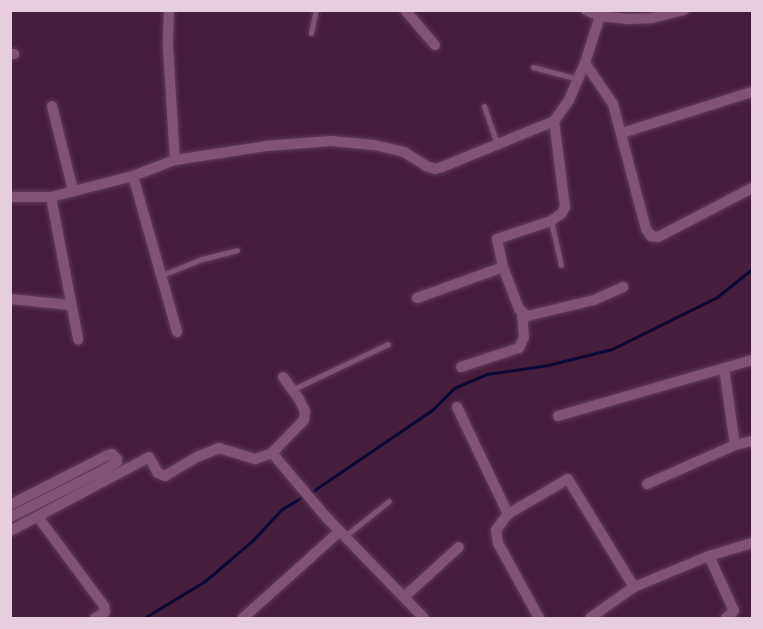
<!DOCTYPE html>
<html>
<head>
<meta charset="utf-8">
<style>
  body { margin:0 }
  #map { position:relative; width:763px; height:629px; overflow:hidden; background:#471d3c; font-family:Poppins,sans-serif }
  div>[style] { position:absolute }
  [style*='--x'] { left:calc(var(--x)*1px); top:calc(var(--y)*1px); width:calc(var(--w)*1px); rotate:calc(var(--a)*1deg) }
  .stream>* { height:3px; margin:-1.5px; padding:0 1.5px; transform-origin:1.5px; border-radius:1.5px; background:#0d0937 }
  .roads { filter:drop-shadow(0 0 2px #613c57) drop-shadow(0 0 2px #613c57) }
  .lane>* { height:5px; margin:-2.5px; padding:0 2.5px; transform-origin:2.5px; border-radius:2.5px; background:#825273 }
  .street>* { height:10px; margin:-5px; padding:0 5px; transform-origin:5px; border-radius:5px; background:#825273 }
  span { translate:-50% -50%; white-space:nowrap; text-align:center; line-height:1.15; -webkit-text-stroke:4.5px #471d3c; paint-order:stroke }
  .frame { position:absolute; inset:0; border:12px solid #e8cddf; pointer-events:none }
</style>
</head>
<body>
<div id="map">
  <div class="stream">
    <i style="--x:310;--y:493;--w:148;--a:-34.2"></i>
    <i style="--x:432;--y:410;--w:31;--a:-45"></i>
    <i style="--x:454;--y:388;--w:36;--a:-23"></i>
    <i style="--x:487;--y:374;--w:62;--a:-8.4"></i>
    <i style="--x:548;--y:365;--w:66;--a:-14"></i>
    <i style="--x:612;--y:349;--w:117;--a:-26.3"></i>
    <i style="--x:717;--y:297;--w:45;--a:-38.7"></i>
    <i style="--x:144;--y:618;--w:71;--a:-31.2"></i>
    <i style="--x:205;--y:581;--w:63;--a:-40.5"></i>
    <i style="--x:253;--y:540;--w:42;--a:-46.9"></i>
    <i style="--x:282;--y:509;--w:26;--a:-31"></i>
  </div>
  <div class="roads">
    <div class="lane">
      <i style="--x:311;--y:33;--w:24;--a:-78"></i>
      <i style="--x:533;--y:67;--w:47;--a:14.9"></i>
      <i style="--x:484;--y:106;--w:40;--a:71.1"></i>
      <i style="--x:551;--y:221;--w:45;--a:77.2"></i>
      <i style="--x:162;--y:275;--w:43;--a:-21.8"></i>
      <i style="--x:202;--y:259;--w:36;--a:-14"></i>
      <i style="--x:294;--y:389;--w:104;--a:-25.6"></i>
      <i style="--x:345;--y:536;--w:56;--a:-38.5"></i>
    </div>
    <div class="street">
      <i style="--x:169;--y:10;--w:37;--a:92"></i>
      <i style="--x:168;--y:47;--w:113;--a:86.5"></i>
      <i style="--x:405;--y:10;--w:46;--a:49.4"></i>
      <i style="--x:586;--y:10;--w:15;--a:23"></i>
      <i style="--x:600;--y:16;--w:28;--a:6"></i>
      <i style="--x:628;--y:19;--w:24;--a:-2"></i>
      <i style="--x:652;--y:18;--w:33;--a:-14"></i>
      <i style="--x:10;--y:54;--w:4;--a:0"></i>
      <i style="--x:585;--y:63;--w:50;--a:55.7"></i>
      <i style="--x:613;--y:104;--w:129;--a:75.2"></i>
      <i style="--x:646;--y:229;--w:9;--a:54"></i>
      <i style="--x:651;--y:236;--w:7;--a:8"></i>
      <i style="--x:658;--y:237;--w:106;--a:-27.5"></i>
      <i style="--x:52;--y:106;--w:87;--a:76"></i>
      <i style="--x:554;--y:121;--w:87;--a:82.7"></i>
      <i style="--x:565;--y:207;--w:7;--a:117"></i>
      <i style="--x:562;--y:213;--w:14;--a:144"></i>
      <i style="--x:551;--y:221;--w:57;--a:161.6"></i>
      <i style="--x:497;--y:239;--w:29;--a:78"></i>
      <i style="--x:503;--y:267;--w:45;--a:69.1"></i>
      <i style="--x:519;--y:309;--w:11;--a:41"></i>
      <i style="--x:527;--y:316;--w:69;--a:-13.4"></i>
      <i style="--x:594;--y:300;--w:32;--a:-24"></i>
      <i style="--x:622;--y:133;--w:136;--a:-17.5"></i>
      <i style="--x:133;--y:176;--w:162;--a:74.2"></i>
      <i style="--x:10;--y:197;--w:41;--a:0"></i>
      <i style="--x:51;--y:197;--w:85;--a:-14.4"></i>
      <i style="--x:133;--y:176;--w:45;--a:-20.9"></i>
      <i style="--x:175;--y:160;--w:92;--a:-8.7"></i>
      <i style="--x:266;--y:146;--w:65;--a:-4.4"></i>
      <i style="--x:331;--y:141;--w:43;--a:5.3"></i>
      <i style="--x:374;--y:145;--w:31;--a:13"></i>
      <i style="--x:404;--y:152;--w:26;--a:32"></i>
      <i style="--x:426;--y:166;--w:9;--a:18"></i>
      <i style="--x:435;--y:169;--w:7;--a:-16"></i>
      <i style="--x:442;--y:167;--w:121;--a:-22.3"></i>
      <i style="--x:554;--y:121;--w:26;--a:-54"></i>
      <i style="--x:569;--y:100;--w:40;--a:-66.6"></i>
      <i style="--x:585;--y:63;--w:49;--a:-72.3"></i>
      <i style="--x:51;--y:197;--w:145;--a:79.2"></i>
      <i style="--x:417;--y:298;--w:91;--a:-19.8"></i>
      <i style="--x:10;--y:299;--w:60;--a:5.7"></i>
      <i style="--x:461;--y:367;--w:61;--a:-18.1"></i>
      <i style="--x:519;--y:348;--w:12;--a:-66"></i>
      <i style="--x:524;--y:337;--w:23;--a:-95"></i>
      <i style="--x:724;--y:368;--w:78;--a:81.9"></i>
      <i style="--x:457;--y:407;--w:119;--a:64.5"></i>
      <i style="--x:508;--y:514;--w:20;--a:127"></i>
      <i style="--x:496;--y:530;--w:13;--a:81"></i>
      <i style="--x:498;--y:543;--w:85;--a:61.3"></i>
      <i style="--x:558;--y:416;--w:202;--a:-16.1"></i>
      <i style="--x:272;--y:453;--w:85;--a:49.8"></i>
      <i style="--x:327;--y:518;--w:139;--a:45.9"></i>
      <i style="--x:647;--y:484;--w:96;--a:-23.9"></i>
      <i style="--x:735;--y:445;--w:17;--a:-13"></i>
      <i style="--x:10;--y:505;--w:110;--a:-27"></i>
      <i style="--x:108;--y:455;--w:4;--a:-14"></i>
      <i style="--x:112;--y:454;--w:7;--a:45"></i>
      <i style="--x:117;--y:459;--w:3;--a:90"></i>
      <i style="--x:117;--y:462;--w:15;--a:148"></i>
      <i style="--x:104;--y:470;--w:105;--a:153.4"></i>
      <i style="--x:508;--y:514;--w:69;--a:-30.3"></i>
      <i style="--x:568;--y:479;--w:127;--a:58.6"></i>
      <i style="--x:38;--y:517;--w:111;--a:53.4"></i>
      <i style="--x:104;--y:606;--w:6;--a:81"></i>
      <i style="--x:105;--y:612;--w:12;--a:149"></i>
      <i style="--x:10;--y:531;--w:157;--a:-28"></i>
      <i style="--x:149;--y:457;--w:18;--a:61"></i>
      <i style="--x:158;--y:473;--w:8;--a:23"></i>
      <i style="--x:165;--y:476;--w:37;--a:-31"></i>
      <i style="--x:197;--y:457;--w:24;--a:-22"></i>
      <i style="--x:219;--y:448;--w:38;--a:17"></i>
      <i style="--x:255;--y:459;--w:18;--a:-19"></i>
      <i style="--x:272;--y:453;--w:46;--a:-45.9"></i>
      <i style="--x:304;--y:420;--w:9;--a:-84"></i>
      <i style="--x:305;--y:411;--w:13;--a:-117"></i>
      <i style="--x:299;--y:399;--w:27;--a:-126"></i>
      <i style="--x:709;--y:556;--w:60;--a:65.6"></i>
      <i style="--x:734;--y:611;--w:11;--a:139"></i>
      <i style="--x:404;--y:597;--w:74;--a:-42.3"></i>
      <i style="--x:243;--y:618;--w:130;--a:-41.9"></i>
      <i style="--x:590;--y:618;--w:54;--a:-35.2"></i>
      <i style="--x:634;--y:587;--w:81;--a:-22.5"></i>
      <i style="--x:709;--y:556;--w:45;--a:-16.8"></i>
    </div>
  </div>
  <div class="frame"></div>
</div>
</body>
</html>
